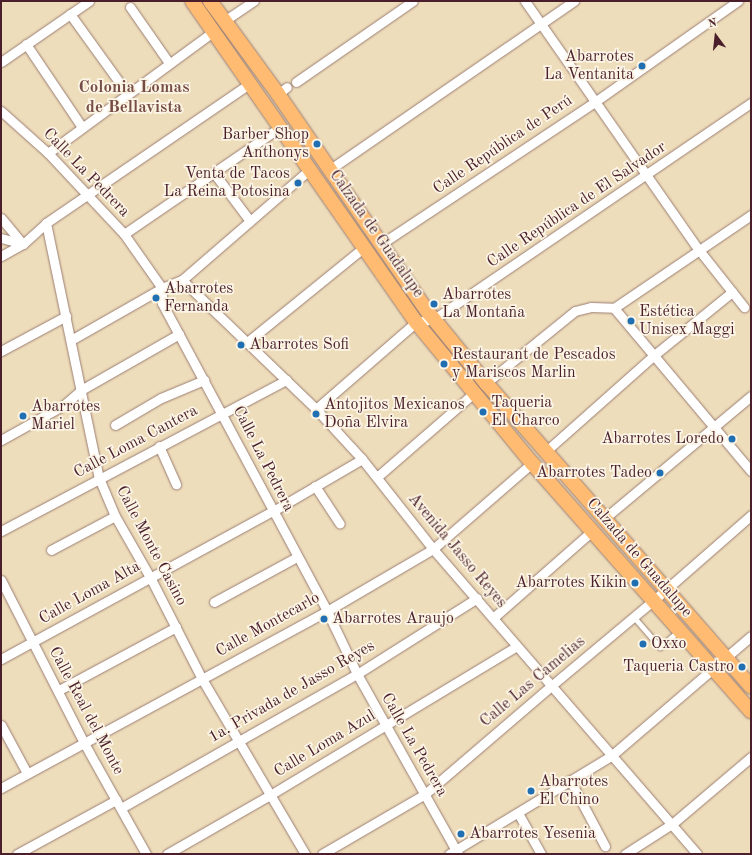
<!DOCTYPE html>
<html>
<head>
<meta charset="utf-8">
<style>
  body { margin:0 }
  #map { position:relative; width:752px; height:855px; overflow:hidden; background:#edb; font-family:"Old Standard TT",serif }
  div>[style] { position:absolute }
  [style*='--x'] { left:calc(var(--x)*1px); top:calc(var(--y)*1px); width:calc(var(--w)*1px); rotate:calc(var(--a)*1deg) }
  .roads { filter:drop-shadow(0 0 1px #9c7e73) drop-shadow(0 0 1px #9c7e73) }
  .lane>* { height:4.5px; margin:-2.25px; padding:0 2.25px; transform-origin:2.25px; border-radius:2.25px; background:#fff }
  .street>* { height:9px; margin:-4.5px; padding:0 4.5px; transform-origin:4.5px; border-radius:4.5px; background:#fff }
  .primary>* { height:14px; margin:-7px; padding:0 7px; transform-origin:7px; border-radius:7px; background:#ffbb71 }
  .dots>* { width:11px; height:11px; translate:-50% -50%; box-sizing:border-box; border:2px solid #fcf5e5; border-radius:50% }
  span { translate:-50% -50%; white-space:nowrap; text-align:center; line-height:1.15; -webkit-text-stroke:3.5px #fcf5e5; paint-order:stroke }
  .poi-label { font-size:16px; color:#4a1f2b }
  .right { translate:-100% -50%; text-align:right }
  .left { translate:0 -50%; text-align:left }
  .street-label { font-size:16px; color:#4a1f2b }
  .neighbourhood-label { font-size:17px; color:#764d45; font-weight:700 }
  .frame { position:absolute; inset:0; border:2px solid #4a1f2b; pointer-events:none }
  .north { position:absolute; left:696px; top:16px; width:40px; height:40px; -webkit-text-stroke:3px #fcf5e5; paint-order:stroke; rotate:345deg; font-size:11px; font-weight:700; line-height:16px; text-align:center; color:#4a1f2b }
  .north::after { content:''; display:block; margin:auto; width:14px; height:18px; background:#4a1f2b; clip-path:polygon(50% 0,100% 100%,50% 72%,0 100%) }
</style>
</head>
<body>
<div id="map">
  <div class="roads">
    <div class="lane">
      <i style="--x:634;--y:617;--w:40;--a:49"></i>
      <i style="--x:660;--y:647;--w:23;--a:-41"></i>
    </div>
    <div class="street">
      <i style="--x:525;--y:1;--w:304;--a:55.1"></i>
      <i style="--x:699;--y:250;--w:73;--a:51.7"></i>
      <i style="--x:130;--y:7;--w:68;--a:55.1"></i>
      <i style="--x:70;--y:14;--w:97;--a:54.2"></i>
      <i style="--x:224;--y:21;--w:36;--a:-34"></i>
      <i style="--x:26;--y:44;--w:100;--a:56"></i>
      <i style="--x:1;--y:62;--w:107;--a:-34.7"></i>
      <i style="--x:296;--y:82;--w:142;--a:-34.7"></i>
      <i style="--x:278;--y:94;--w:11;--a:-38"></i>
      <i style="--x:1;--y:111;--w:63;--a:41.8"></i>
      <i style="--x:48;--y:153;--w:111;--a:46.8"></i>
      <i style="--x:124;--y:234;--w:66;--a:54.9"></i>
      <i style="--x:162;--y:288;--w:15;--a:90"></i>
      <i style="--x:162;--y:303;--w:349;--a:61.8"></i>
      <i style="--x:327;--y:611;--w:70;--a:64.5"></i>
      <i style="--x:357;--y:674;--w:206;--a:60.7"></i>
      <i style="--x:48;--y:153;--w:205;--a:-36.3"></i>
      <i style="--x:329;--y:170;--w:298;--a:-34.6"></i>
      <i style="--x:214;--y:173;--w:60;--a:53.1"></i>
      <i style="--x:1;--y:218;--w:34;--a:50"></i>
      <i style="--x:46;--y:223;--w:260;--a:78.3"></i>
      <i style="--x:99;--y:478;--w:41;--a:67.2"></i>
      <i style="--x:115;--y:516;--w:70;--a:60.2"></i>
      <i style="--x:150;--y:577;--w:114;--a:63"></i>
      <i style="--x:202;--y:679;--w:203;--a:59.5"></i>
      <i style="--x:124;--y:234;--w:189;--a:-34.4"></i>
      <i style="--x:1;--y:238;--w:23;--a:15"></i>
      <i style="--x:381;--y:244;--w:258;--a:-33.6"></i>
      <i style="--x:596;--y:101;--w:174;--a:-35.2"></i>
      <i style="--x:1;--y:256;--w:25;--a:-29"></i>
      <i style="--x:23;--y:244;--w:31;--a:-42"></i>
      <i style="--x:46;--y:223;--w:246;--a:-34.4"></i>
      <i style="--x:182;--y:280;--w:186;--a:43.9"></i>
      <i style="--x:316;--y:409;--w:68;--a:47.4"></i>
      <i style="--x:362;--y:459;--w:115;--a:51.7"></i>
      <i style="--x:433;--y:549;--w:403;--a:49.1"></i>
      <i style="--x:614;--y:308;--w:213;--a:50"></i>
      <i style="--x:71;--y:340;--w:105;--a:-29.7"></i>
      <i style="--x:162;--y:288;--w:22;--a:-22"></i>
      <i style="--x:182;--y:280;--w:169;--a:-40.9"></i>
      <i style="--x:246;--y:343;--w:152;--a:-39.1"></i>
      <i style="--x:1;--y:351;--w:74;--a:-28.3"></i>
      <i style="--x:486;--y:383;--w:114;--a:-39"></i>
      <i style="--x:575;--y:311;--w:16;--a:-14"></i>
      <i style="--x:591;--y:307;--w:23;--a:2"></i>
      <i style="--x:614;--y:308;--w:166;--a:-34.2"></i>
      <i style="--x:316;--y:409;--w:133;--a:-41"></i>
      <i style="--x:416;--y:322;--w:18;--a:-9"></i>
      <i style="--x:434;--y:319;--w:384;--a:-34.3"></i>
      <i style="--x:115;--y:425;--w:53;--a:-30.4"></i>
      <i style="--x:161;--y:398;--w:47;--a:-22.7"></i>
      <i style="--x:1;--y:440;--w:72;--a:-29.1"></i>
      <i style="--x:64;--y:405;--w:23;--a:-41"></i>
      <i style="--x:81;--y:390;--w:113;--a:-29.7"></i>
      <i style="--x:159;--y:446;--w:42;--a:65.9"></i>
      <i style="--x:545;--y:452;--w:144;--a:-41.6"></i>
      <i style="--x:653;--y:356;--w:102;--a:-39"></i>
      <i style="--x:377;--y:477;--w:128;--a:-40.9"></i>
      <i style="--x:315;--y:486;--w:45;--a:56.7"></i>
      <i style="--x:605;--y:518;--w:190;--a:-39.9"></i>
      <i style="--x:1;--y:531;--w:323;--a:-27.9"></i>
      <i style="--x:51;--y:550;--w:72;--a:-28"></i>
      <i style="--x:1;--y:580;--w:183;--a:63"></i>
      <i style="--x:84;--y:743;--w:127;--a:60.8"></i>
      <i style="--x:214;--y:602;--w:94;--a:-28.5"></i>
      <i style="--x:493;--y:618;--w:132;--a:-41.3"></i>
      <i style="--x:1;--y:659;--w:310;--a:-28.6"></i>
      <i style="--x:273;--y:511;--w:103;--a:-30.3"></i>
      <i style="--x:59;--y:690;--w:133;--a:-28.3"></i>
      <i style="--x:1;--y:725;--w:55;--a:61.6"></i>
      <i style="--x:570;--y:780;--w:75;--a:62.1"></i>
      <i style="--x:1;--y:788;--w:371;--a:-28.5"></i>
      <i style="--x:327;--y:611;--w:123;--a:-30.3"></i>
      <i style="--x:433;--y:549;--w:131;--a:-41"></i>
      <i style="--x:121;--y:808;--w:271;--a:-29.6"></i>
      <i style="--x:357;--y:674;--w:142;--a:-32.3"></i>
      <i style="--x:518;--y:813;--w:47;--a:60.7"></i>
      <i style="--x:17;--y:854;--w:113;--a:-28.6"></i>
      <i style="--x:167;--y:854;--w:119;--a:-29.8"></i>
      <i style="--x:270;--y:795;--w:288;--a:-31.1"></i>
      <i style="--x:322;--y:854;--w:119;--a:-30.2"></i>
      <i style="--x:425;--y:794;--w:166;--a:-40.6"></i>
      <i style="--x:551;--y:686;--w:134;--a:-39.9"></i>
      <i style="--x:654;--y:600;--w:129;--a:-41.2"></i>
      <i style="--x:449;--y:854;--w:189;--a:-31.2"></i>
      <i style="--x:611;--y:756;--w:184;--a:-40.6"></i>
      <i style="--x:625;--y:854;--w:56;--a:-32.6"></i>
      <i style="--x:672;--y:824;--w:104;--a:-40.3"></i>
    </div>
    <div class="primary">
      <i style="--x:192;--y:1;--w:391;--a:55.1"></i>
      <i style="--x:416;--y:322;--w:183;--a:50.6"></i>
      <i style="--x:532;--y:463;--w:331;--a:48.6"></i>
      <i style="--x:210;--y:1;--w:115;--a:53.8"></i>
      <i style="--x:278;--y:94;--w:265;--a:55.5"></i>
      <i style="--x:428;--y:312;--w:92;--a:50.8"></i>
      <i style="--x:486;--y:383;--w:403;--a:48.9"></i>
    </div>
  </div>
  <div class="dots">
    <i style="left:642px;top:66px;background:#1f6fb2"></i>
    <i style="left:317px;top:144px;background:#1f6fb2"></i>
    <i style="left:298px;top:183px;background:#1f6fb2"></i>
    <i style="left:156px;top:298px;background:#1f6fb2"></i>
    <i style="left:434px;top:304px;background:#1f6fb2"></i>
    <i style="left:631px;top:321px;background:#1f6fb2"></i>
    <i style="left:241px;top:345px;background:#1f6fb2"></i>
    <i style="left:444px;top:364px;background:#1f6fb2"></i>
    <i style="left:483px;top:412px;background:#1f6fb2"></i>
    <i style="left:316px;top:414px;background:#1f6fb2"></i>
    <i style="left:23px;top:416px;background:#1f6fb2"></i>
    <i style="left:732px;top:439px;background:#1f6fb2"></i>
    <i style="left:660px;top:473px;background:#1f6fb2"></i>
    <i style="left:635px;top:583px;background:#1f6fb2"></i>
    <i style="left:324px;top:619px;background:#1f6fb2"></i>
    <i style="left:643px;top:644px;background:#1f6fb2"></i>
    <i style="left:742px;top:667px;background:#1f6fb2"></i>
    <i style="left:531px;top:791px;background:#1f6fb2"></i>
    <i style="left:461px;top:834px;background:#1f6fb2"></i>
  </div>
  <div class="poi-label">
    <span class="right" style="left:634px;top:66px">Abarrotes<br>La Ventanita</span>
    <span class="right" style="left:309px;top:144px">Barber Shop<br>Anthonys</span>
    <span class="right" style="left:290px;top:183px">Venta de Tacos<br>La Reina Potosina</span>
    <span class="left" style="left:164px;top:298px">Abarrotes<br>Fernanda</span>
    <span class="left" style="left:442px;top:304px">Abarrotes<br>La Montaña</span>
    <span class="left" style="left:639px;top:321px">Estética<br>Unisex Maggi</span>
    <span class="left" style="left:249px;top:345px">Abarrotes Sofi</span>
    <span class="left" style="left:452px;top:364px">Restaurant de Pescados<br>y Mariscos Marlin</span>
    <span class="left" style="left:491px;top:412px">Taqueria<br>El Charco</span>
    <span class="left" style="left:324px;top:414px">Antojitos Mexicanos<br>Doña Elvira</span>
    <span class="left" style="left:31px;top:416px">Abarrotes<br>Mariel</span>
    <span class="right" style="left:724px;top:439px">Abarrotes Loredo</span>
    <span class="right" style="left:652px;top:473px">Abarrotes Tadeo</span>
    <span class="right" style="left:627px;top:583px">Abarrotes Kikin</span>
    <span class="left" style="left:332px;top:619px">Abarrotes Araujo</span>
    <span class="left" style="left:651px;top:644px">Oxxo</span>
    <span class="right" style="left:734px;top:667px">Taqueria Castro</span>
    <span class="left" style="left:539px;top:791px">Abarrotes<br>El Chino</span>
    <span class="left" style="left:469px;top:834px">Abarrotes Yesenia</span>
  </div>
  <div class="street-label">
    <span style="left:503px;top:145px;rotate:-34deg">Calle República de Perú</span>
    <span style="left:86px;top:173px;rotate:46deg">Calle La Pedrera</span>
    <span style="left:577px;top:205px;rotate:-34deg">Calle República de El Salvador</span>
    <span style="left:376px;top:234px;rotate:55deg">Calzada de Guadalupe</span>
    <span style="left:136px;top:442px;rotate:-28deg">Calle Loma Cantera</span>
    <span style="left:263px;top:459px;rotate:63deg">Calle La Pedrera</span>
    <span style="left:151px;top:546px;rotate:62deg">Calle Monte Casino</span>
    <span style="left:457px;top:551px;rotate:50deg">Avenida Jasso Reyes</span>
    <span style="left:639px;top:558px;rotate:49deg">Calzada de Guadalupe</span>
    <span style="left:90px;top:593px;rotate:-29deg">Calle Loma Alta</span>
    <span style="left:268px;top:625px;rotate:-29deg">Calle Montecarlo</span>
    <span style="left:533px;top:682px;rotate:-40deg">Calle Las Camelias</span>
    <span style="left:292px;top:692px;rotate:-30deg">1a. Privada de Jasso Reyes</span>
    <span style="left:86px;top:711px;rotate:62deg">Calle Real del Monte</span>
    <span style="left:325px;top:744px;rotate:-31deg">Calle Loma Azul</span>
    <span style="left:414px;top:745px;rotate:60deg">Calle La Pedrera</span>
  </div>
  <div class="neighbourhood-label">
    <span style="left:134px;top:98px">Colonia Lomas<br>de Bellavista</span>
  </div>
  <div class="frame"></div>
  <div class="north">N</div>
</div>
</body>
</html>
